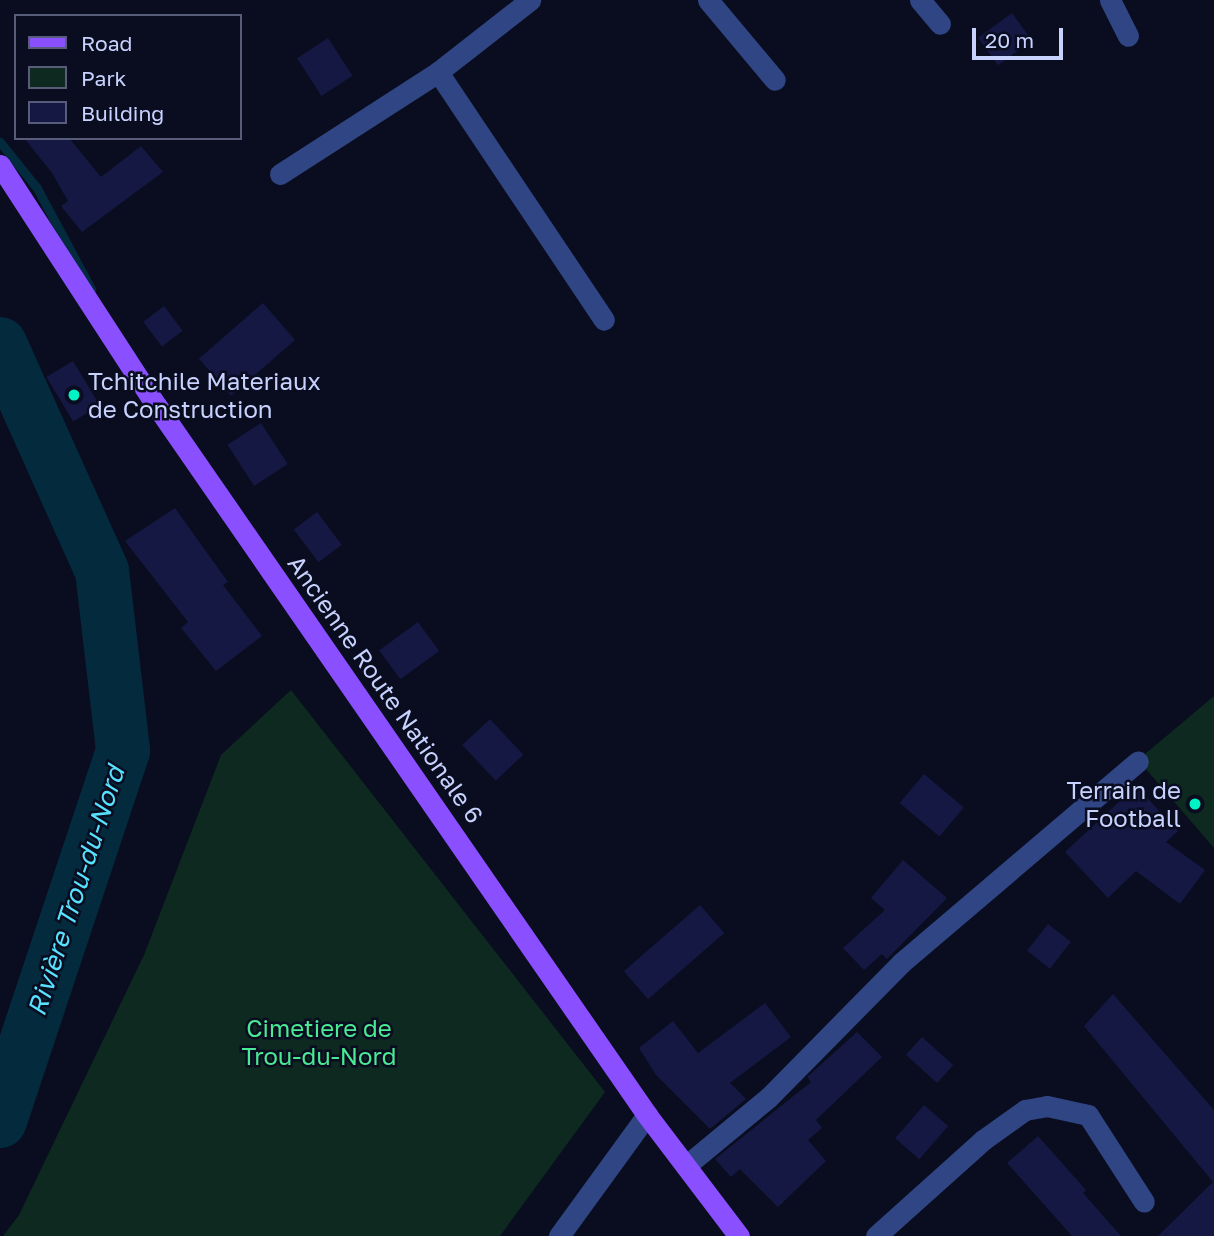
<!DOCTYPE html>
<html>
<head>
<meta charset="utf-8">
<style>
  body { margin:0 }
  #map { position:relative; width:1214px; height:1236px; overflow:hidden; background:#0a0d1f; font-family:"Golos Text",sans-serif }
  div>[style] { position:absolute }
  [style*='--x'] { left:calc(var(--x)*1px); top:calc(var(--y)*1px); width:calc(var(--w)*1px); rotate:calc(var(--a)*1deg) }
  .green>* { inset:0; background:#0d2920 }
  .stream>* { height:9px; margin:-4.5px; padding:0 4.5px; transform-origin:4.5px; border-radius:4.5px; background:#042a3e }
  .river>* { height:54px; margin:-27px; padding:0 27px; transform-origin:27px; border-radius:27px; background:#042a3e }
  .building>* { inset:0; background:#141842; transform-origin:0 0 }
  .minor>* { height:21px; margin:-10.5px; padding:0 10.5px; transform-origin:10.5px; border-radius:10.5px; background:#304583 }
  .major>* { height:21px; margin:-10.5px; padding:0 10.5px; transform-origin:10.5px; border-radius:10.5px; background:#8a4fff }
  .dots>* { width:19px; height:19px; translate:-50% -50%; box-sizing:border-box; border:4px solid #0a0d1f; border-radius:50% }
  span { translate:-50% -50%; white-space:nowrap; text-align:center; line-height:1.15; -webkit-text-stroke:5px #0a0d1f; paint-order:stroke }
  .poi-label { font-size:24px; color:#c8d2ff }
  .left { translate:0 -50%; text-align:left }
  .right { translate:-100% -50%; text-align:right }
  .street-label { font-size:24px; color:#c8d2ff }
  .park-label { font-size:24px; color:#49ea93 }
  .water-label { font-size:26px; color:#56e2ff; font-style:italic }
  .legend { position:absolute; left:14px; top:14px; width:228px; height:126px; box-sizing:border-box; background:#0a0d1f; border:2px solid #565c79; margin:0; padding:9px 12px; list-style:none; font-size:21px; color:#c8d2ff }
  .legend li { display:flex; align-items:center; gap:14px; height:35px }
  .legend b { width:35px; border:2px solid #565c79 }
  .scale { position:absolute; left:972px; top:28px; width:91px; height:32px; box-sizing:border-box; border:4px solid #c8d2ff; border-top:0; padding-left:9px; font-size:21px; line-height:24px; white-space:nowrap; color:#c8d2ff; -webkit-text-stroke:5px #0a0d1f; paint-order:stroke }
</style>
</head>
<body>
<div id="map">
  <div class="green">
    <i style="clip-path:polygon(291px 690px,605px 1092px,500px 1236px,3px 1236px,19px 1215px,144px 955px,221px 755px)"></i>
    <i style="clip-path:polygon(1214px 696px,1214px 848px,1138px 760px)"></i>
  </div>
  <div class="stream">
    <i style="--x:0;--y:142;--w:59;--a:51.2"></i>
    <i style="--x:37;--y:188;--w:115;--a:61.9"></i>
  </div>
  <div class="river">
    <i style="--x:0;--y:344;--w:249;--a:65.8"></i>
    <i style="--x:102;--y:571;--w:181;--a:83.3"></i>
    <i style="--x:123;--y:751;--w:390;--a:108.4"></i>
  </div>
  <div class="building">
    <i style="left:1012px;top:13px;width:34px;height:42px;rotate:54deg"></i>
    <i style="left:328px;top:38px;width:45px;height:37px;rotate:57deg"></i>
    <i style="clip-path:polygon(24px 138px,69px 138px,101px 177px,141px 146px,163px 172px,82px 232px,61px 206px,68px 201px,52px 173px)"></i>
    <i style="left:263px;top:303px;width:49px;height:85px;rotate:49deg"></i>
    <i style="left:164px;top:306px;width:31px;height:26px;rotate:53deg"></i>
    <i style="left:73px;top:361px;width:52px;height:31px;rotate:59deg"></i>
    <i style="left:261px;top:423px;width:49px;height:40px;rotate:57deg"></i>
    <i style="clip-path:polygon(175px 508px,228px 582px,223px 585px,262px 636px,216px 671px,181px 628px,188px 622px,125px 541px)"></i>
    <i style="left:317px;top:512px;width:41px;height:29px;rotate:53deg"></i>
    <i style="left:418px;top:622px;width:36px;height:48px;rotate:54deg"></i>
    <i style="left:490px;top:719px;width:49px;height:38px;rotate:47deg"></i>
    <i style="left:924px;top:774px;width:52px;height:38px;rotate:40deg"></i>
    <i style="clip-path:polygon(1136px 786px,1178px 831px,1166px 842px,1205px 870px,1180px 904px,1136px 871px,1108px 898px,1065px 852px)"></i>
    <i style="clip-path:polygon(903px 860px,947px 898px,887px 959px,882px 954px,864px 970px,843px 948px,885px 910px,871px 898px)"></i>
    <i style="left:700px;top:905px;width:37px;height:101px;rotate:49deg"></i>
    <i style="left:1048px;top:924px;width:29px;height:34px;rotate:38deg"></i>
    <i style="clip-path:polygon(1113px 994px,1214px 1110px,1214px 1236px,1158px 1236px,1213px 1182px,1084px 1026px)"></i>
    <i style="clip-path:polygon(765px 1003px,791px 1037px,730px 1083px,746px 1099px,710px 1129px,656px 1075px,639px 1048px,673px 1021px,698px 1053px)"></i>
    <i style="clip-path:polygon(857px 1032px,882px 1057px,816px 1120px,822px 1128px,808px 1140px,826px 1161px,778px 1207px,740px 1169px,731px 1177px,715px 1159px,811px 1082px,807px 1077px)"></i>
    <i style="left:922px;top:1037px;width:42px;height:24px;rotate:42deg"></i>
    <i style="left:924px;top:1105px;width:32px;height:44px;rotate:41deg"></i>
    <i style="clip-path:polygon(1038px 1136px,1086px 1190px,1083px 1193px,1121px 1236px,1072px 1236px,1007px 1163px)"></i>
  </div>
  <div class="minor">
    <i style="--x:708;--y:0;--w:104;--a:50.1"></i>
    <i style="--x:920;--y:0;--w:31;--a:50"></i>
    <i style="--x:1110;--y:0;--w:40;--a:63.4"></i>
    <i style="--x:438;--y:72;--w:298;--a:56.2"></i>
    <i style="--x:280;--y:174;--w:188;--a:-32.8"></i>
    <i style="--x:438;--y:72;--w:117;--a:-38"></i>
    <i style="--x:688;--y:1164;--w:105;--a:-39.6"></i>
    <i style="--x:769;--y:1097;--w:188;--a:-45.4"></i>
    <i style="--x:901;--y:963;--w:311;--a:-40.4"></i>
    <i style="--x:559;--y:1236;--w:150;--a:-54"></i>
    <i style="--x:876;--y:1236;--w:144;--a:-41.9"></i>
    <i style="--x:983;--y:1140;--w:52;--a:-35.5"></i>
    <i style="--x:1025;--y:1110;--w:22;--a:-10"></i>
    <i style="--x:1047;--y:1106;--w:42;--a:12.4"></i>
    <i style="--x:1088;--y:1115;--w:103;--a:57.2"></i>
  </div>
  <div class="major">
    <i style="--x:0;--y:165;--w:286;--a:57"></i>
    <i style="--x:156;--y:405;--w:863;--a:55.33"></i>
    <i style="--x:647;--y:1115;--w:152;--a:52.8"></i>
  </div>
  <div class="dots">
    <i style="left:74px;top:395px;background:#00f3c5"></i>
    <i style="left:1195px;top:804px;background:#00f3c5"></i>
  </div>
  <div class="poi-label">
    <span class="left" style="left:88px;top:395px">Tchitchile Materiaux<br>de Construction</span>
    <span class="right" style="left:1181px;top:804px">Terrain de<br>Football</span>
  </div>
  <div class="street-label">
    <span style="left:386px;top:689px;rotate:55deg">Ancienne Route Nationale 6</span>
  </div>
  <div class="park-label">
    <span style="left:319px;top:1042px">Cimetiere de<br>Trou-du-Nord</span>
  </div>
  <div class="water-label">
    <span style="left:76px;top:891px;rotate:-72deg">Rivière Trou-du-Nord</span>
  </div>
  <ul class="legend">
  <li><b style="height:9px;background:#8a4fff"></b>Road</li>
  <li><b style="height:19px;background:#0d2920"></b>Park</li>
  <li><b style="height:19px;background:#141842"></b>Building</li>
  </ul>
  <div class="scale">20 m</div>
</div>
</body>
</html>
